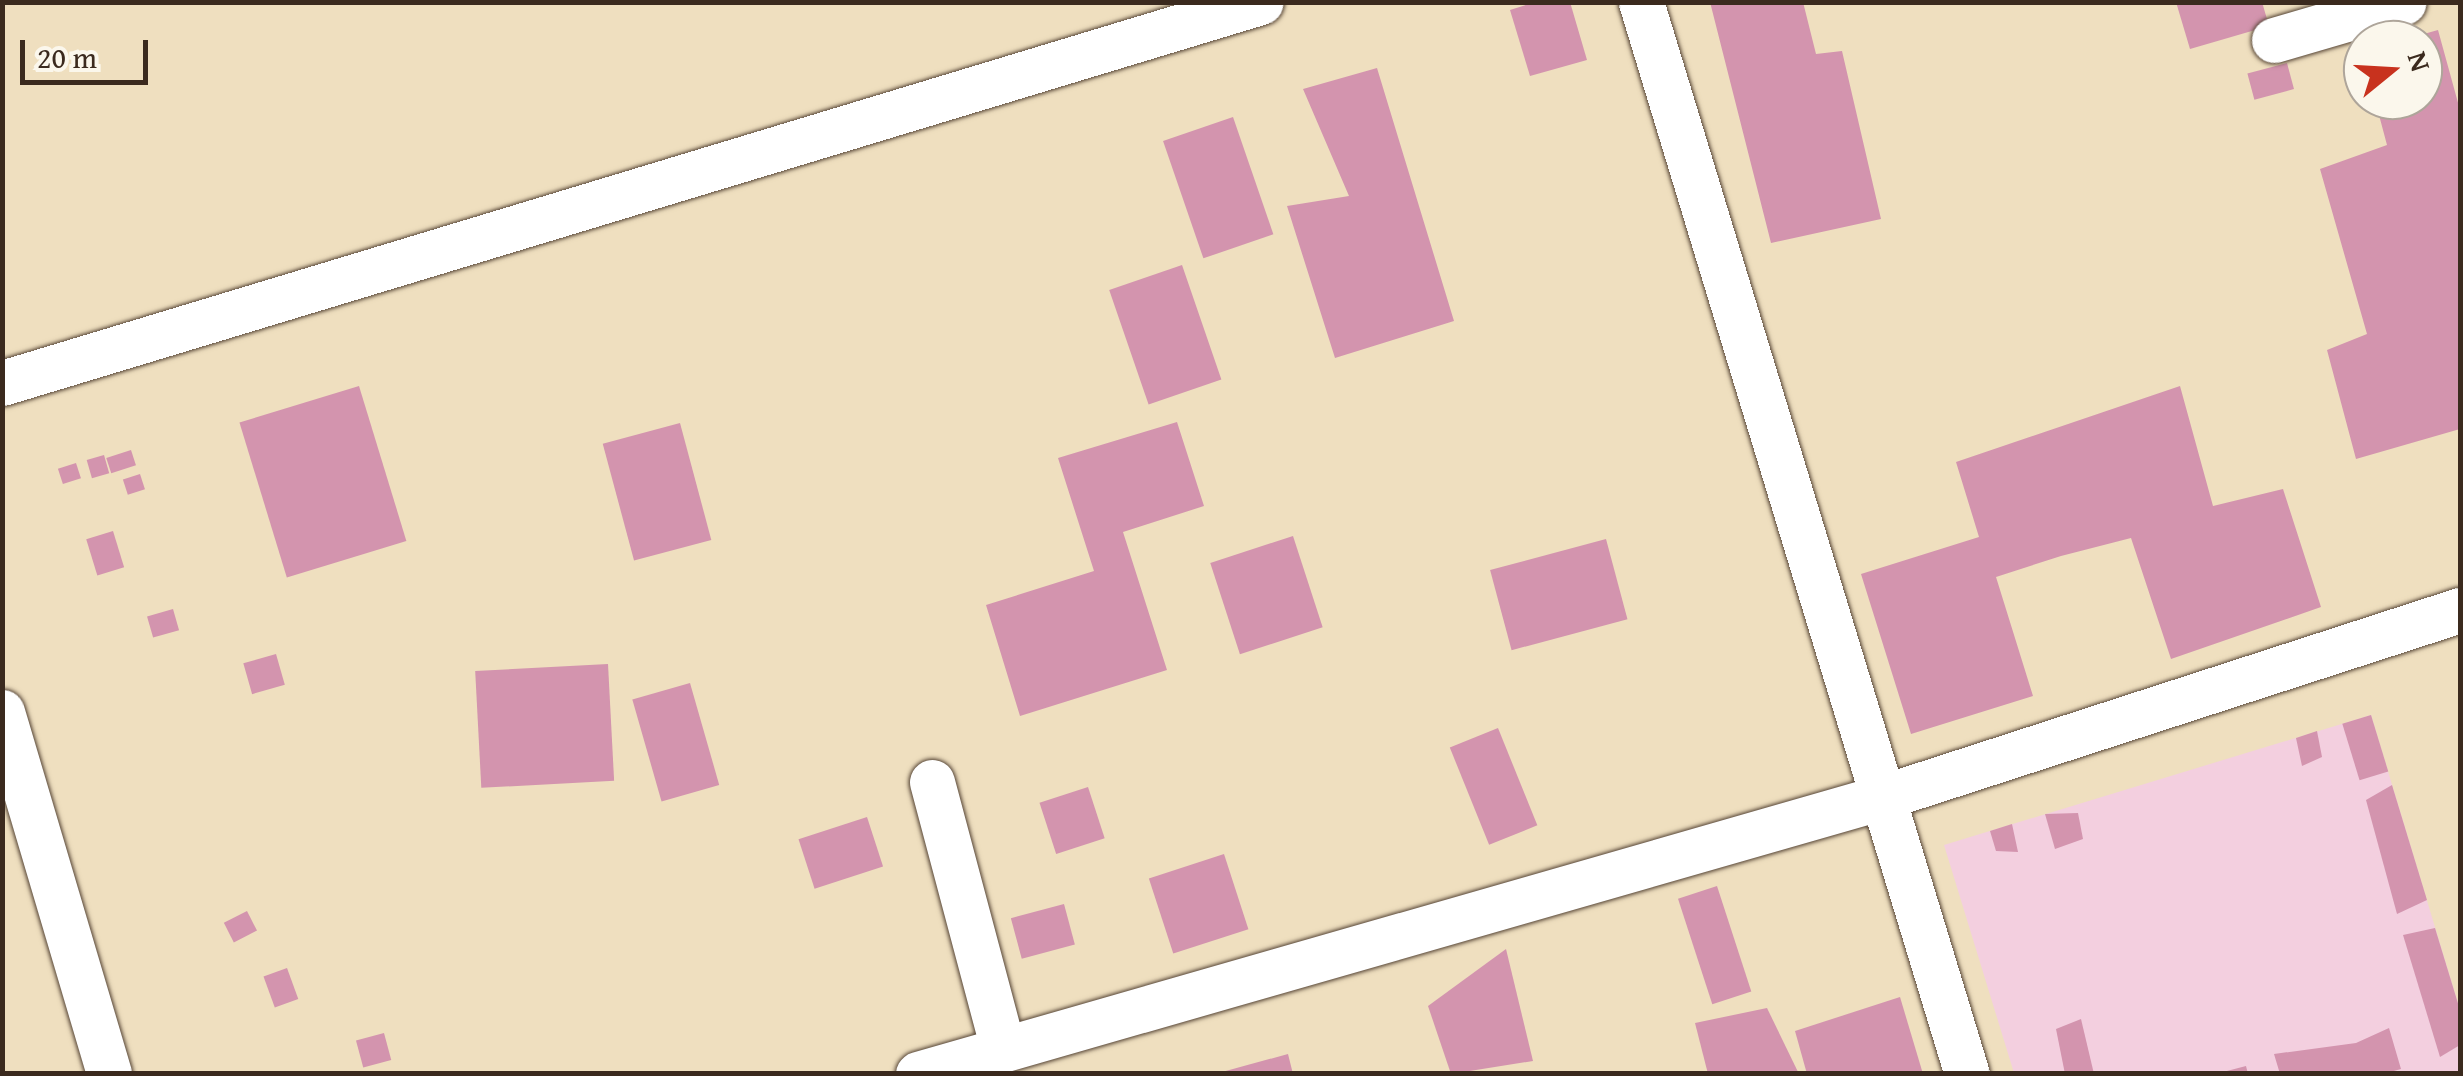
<!DOCTYPE html>
<html>
<head>
<meta charset="utf-8">
<style>
  body { margin:0 }
  #map { position:relative; width:2463px; height:1076px; overflow:hidden; background:#efdfbf; font-family:"Gentium Book Plus",serif }
  div>[style] { position:absolute }
  [style*='--x'] { left:calc(var(--x)*1px); top:calc(var(--y)*1px); width:calc(var(--w)*1px); rotate:calc(var(--a)*1deg) }
  .built>* { inset:0; background:#f3cfdf }
  .building>* { inset:0; background:#d394ae; transform-origin:0 0 }
  .roads { filter:drop-shadow(0 0 2px #564536) drop-shadow(0 0 2px #564536) }
  .minor>* { height:45px; margin:-22.5px; padding:0 22.5px; transform-origin:22.5px; border-radius:22.5px; background:#fff }
  span { translate:-50% -50%; white-space:nowrap; text-align:center; line-height:1.15; -webkit-text-stroke:8px #fbf7ec; paint-order:stroke }
  .frame { position:absolute; inset:0; border:5px solid #3b2a1e; pointer-events:none }
  .north { position:absolute; left:2343px; top:20px; width:100px; height:100px; box-sizing:border-box; background:#fbf7ec; border:2px solid #aea59a; border-radius:50%; rotate:72deg; font-size:28px; font-weight:700; line-height:40px; text-align:center; color:#3b2a1e }
  .north::after { content:''; display:block; margin:auto; width:35px; height:45px; background:#c8321e; clip-path:polygon(50% 0,100% 100%,50% 72%,0 100%) }
  .scale { position:absolute; left:20px; top:40px; width:128px; height:45px; box-sizing:border-box; border:5px solid #3b2a1e; border-top:0; padding-left:12px; font-size:30px; line-height:35px; white-space:nowrap; color:#3b2a1e; -webkit-text-stroke:8px #fbf7ec; paint-order:stroke }
</style>
</head>
<body>
<div id="map">
  <div class="built">
    <i style="clip-path:polygon(2371px 715px,2460px 1010px,2460px 1073px,2014px 1073px,1944px 845px)"></i>
  </div>
  <div class="building">
    <i style="clip-path:polygon(1535px 2px,1570px 2px,1587px 60px,1530px 76px,1510px 10px)"></i>
    <i style="clip-path:polygon(1710px 2px,1803px 2px,1816px 54px,1842px 51px,1881px 219px,1771px 243px)"></i>
    <i style="clip-path:polygon(2176px 2px,2262px 2px,2269px 26px,2190px 49px)"></i>
    <i style="clip-path:polygon(2438px 30px,2460px 110px,2460px 429px,2356px 459px,2327px 350px,2367px 334px,2320px 169px,2387px 145px,2375px 100px,2423px 100px,2423px 40px,2406px 39px)"></i>
    <i style="left:2287px;top:63px;width:27px;height:41px;rotate:75deg"></i>
    <i style="clip-path:polygon(1377px 68px,1454px 321px,1335px 358px,1287px 206px,1349px 196px,1303px 89px)"></i>
    <i style="left:1233px;top:117px;width:124px;height:74px;rotate:71deg"></i>
    <i style="left:1182px;top:265px;width:121px;height:77px;rotate:71deg"></i>
    <i style="left:359px;top:386px;width:162px;height:125px;rotate:73deg"></i>
    <i style="clip-path:polygon(2180px 386px,2213px 506px,2283px 489px,2321px 607px,2171px 659px,2131px 538px,2061px 556px,1996px 577px,2033px 696px,1911px 734px,1861px 574px,1979px 537px,1956px 462px)"></i>
    <i style="clip-path:polygon(1177px 422px,1204px 506px,1123px 532px,1167px 670px,1020px 716px,986px 605px,1094px 571px,1058px 458px)"></i>
    <i style="left:680px;top:423px;width:121px;height:80px;rotate:75deg"></i>
    <i style="left:131px;top:450px;width:16px;height:26px;rotate:72deg"></i>
    <i style="left:104px;top:455px;width:19px;height:18px;rotate:74deg"></i>
    <i style="left:76px;top:463px;width:16px;height:19px;rotate:72deg"></i>
    <i style="left:140px;top:474px;width:16px;height:18px;rotate:72deg"></i>
    <i style="left:113px;top:531px;width:38px;height:28px;rotate:73deg"></i>
    <i style="left:1293px;top:536px;width:96px;height:87px;rotate:72deg"></i>
    <i style="left:1606px;top:539px;width:83px;height:120px;rotate:75deg"></i>
    <i style="left:173px;top:609px;width:22px;height:27px;rotate:74deg"></i>
    <i style="left:276px;top:654px;width:32px;height:34px;rotate:74deg"></i>
    <i style="left:608px;top:664px;width:117px;height:133px;rotate:87deg"></i>
    <i style="left:690px;top:683px;width:106px;height:60px;rotate:74deg"></i>
    <i style="left:2371px;top:715px;width:59px;height:30px;rotate:73deg"></i>
    <i style="left:1498px;top:728px;width:105px;height:52px;rotate:68deg"></i>
    <i style="clip-path:polygon(2317px 731px,2322px 757px,2302px 766px,2296px 738px)"></i>
    <i style="clip-path:polygon(2392px 785px,2427px 900px,2397px 914px,2366px 800px)"></i>
    <i style="left:1088px;top:787px;width:54px;height:51px;rotate:72deg"></i>
    <i style="clip-path:polygon(2078px 813px,2083px 839px,2055px 849px,2045px 814px)"></i>
    <i style="left:867px;top:817px;width:52px;height:72px;rotate:72deg"></i>
    <i style="clip-path:polygon(2012px 824px,2018px 852px,1996px 851px,1990px 831px)"></i>
    <i style="left:1224px;top:854px;width:79px;height:79px;rotate:72deg"></i>
    <i style="left:1717px;top:886px;width:111px;height:41px;rotate:72deg"></i>
    <i style="left:1064px;top:904px;width:42px;height:55px;rotate:75deg"></i>
    <i style="left:247px;top:911px;width:22px;height:26px;rotate:63deg"></i>
    <i style="clip-path:polygon(2435px 928px,2460px 1010px,2460px 1045px,2440px 1057px,2403px 935px)"></i>
    <i style="clip-path:polygon(1506px 949px,1533px 1061px,1451px 1074px,1428px 1006px)"></i>
    <i style="left:287px;top:968px;width:33px;height:25px;rotate:70deg"></i>
    <i style="clip-path:polygon(1900px 997px,1923px 1074px,1807px 1074px,1795px 1031px)"></i>
    <i style="clip-path:polygon(1767px 1008px,1799px 1074px,1708px 1074px,1695px 1023px)"></i>
    <i style="clip-path:polygon(2081px 1019px,2094px 1074px,2065px 1074px,2056px 1029px)"></i>
    <i style="clip-path:polygon(2389px 1028px,2401px 1069px,2383px 1074px,2280px 1074px,2274px 1054px,2356px 1043px)"></i>
    <i style="left:384px;top:1033px;width:28px;height:29px;rotate:75deg"></i>
    <i style="clip-path:polygon(1288px 1054px,1293px 1074px,1222px 1074px,1222px 1072px)"></i>
    <i style="clip-path:polygon(2246px 1066px,2248px 1074px,2224px 1074px,2223px 1072px)"></i>
  </div>
  <div class="roads">
    <div class="minor">
      <i style="--x:1641;--y:2;--w:1120;--a:73.09"></i>
      <i style="--x:2274;--y:40;--w:135;--a:-16.3"></i>
      <i style="--x:2;--y:383;--w:1315;--a:-16.84"></i>
      <i style="--x:2;--y:712;--w:377;--a:73.5"></i>
      <i style="--x:932;--y:782;--w:276;--a:75.1"></i>
      <i style="--x:918;--y:1074;--w:1004;--a:-16.02"></i>
      <i style="--x:1883;--y:797;--w:607;--a:-17.96"></i>
    </div>
  </div>
  <div class="frame"></div>
  <div class="north">N</div>
  <div class="scale">20 m</div>
</div>
</body>
</html>
